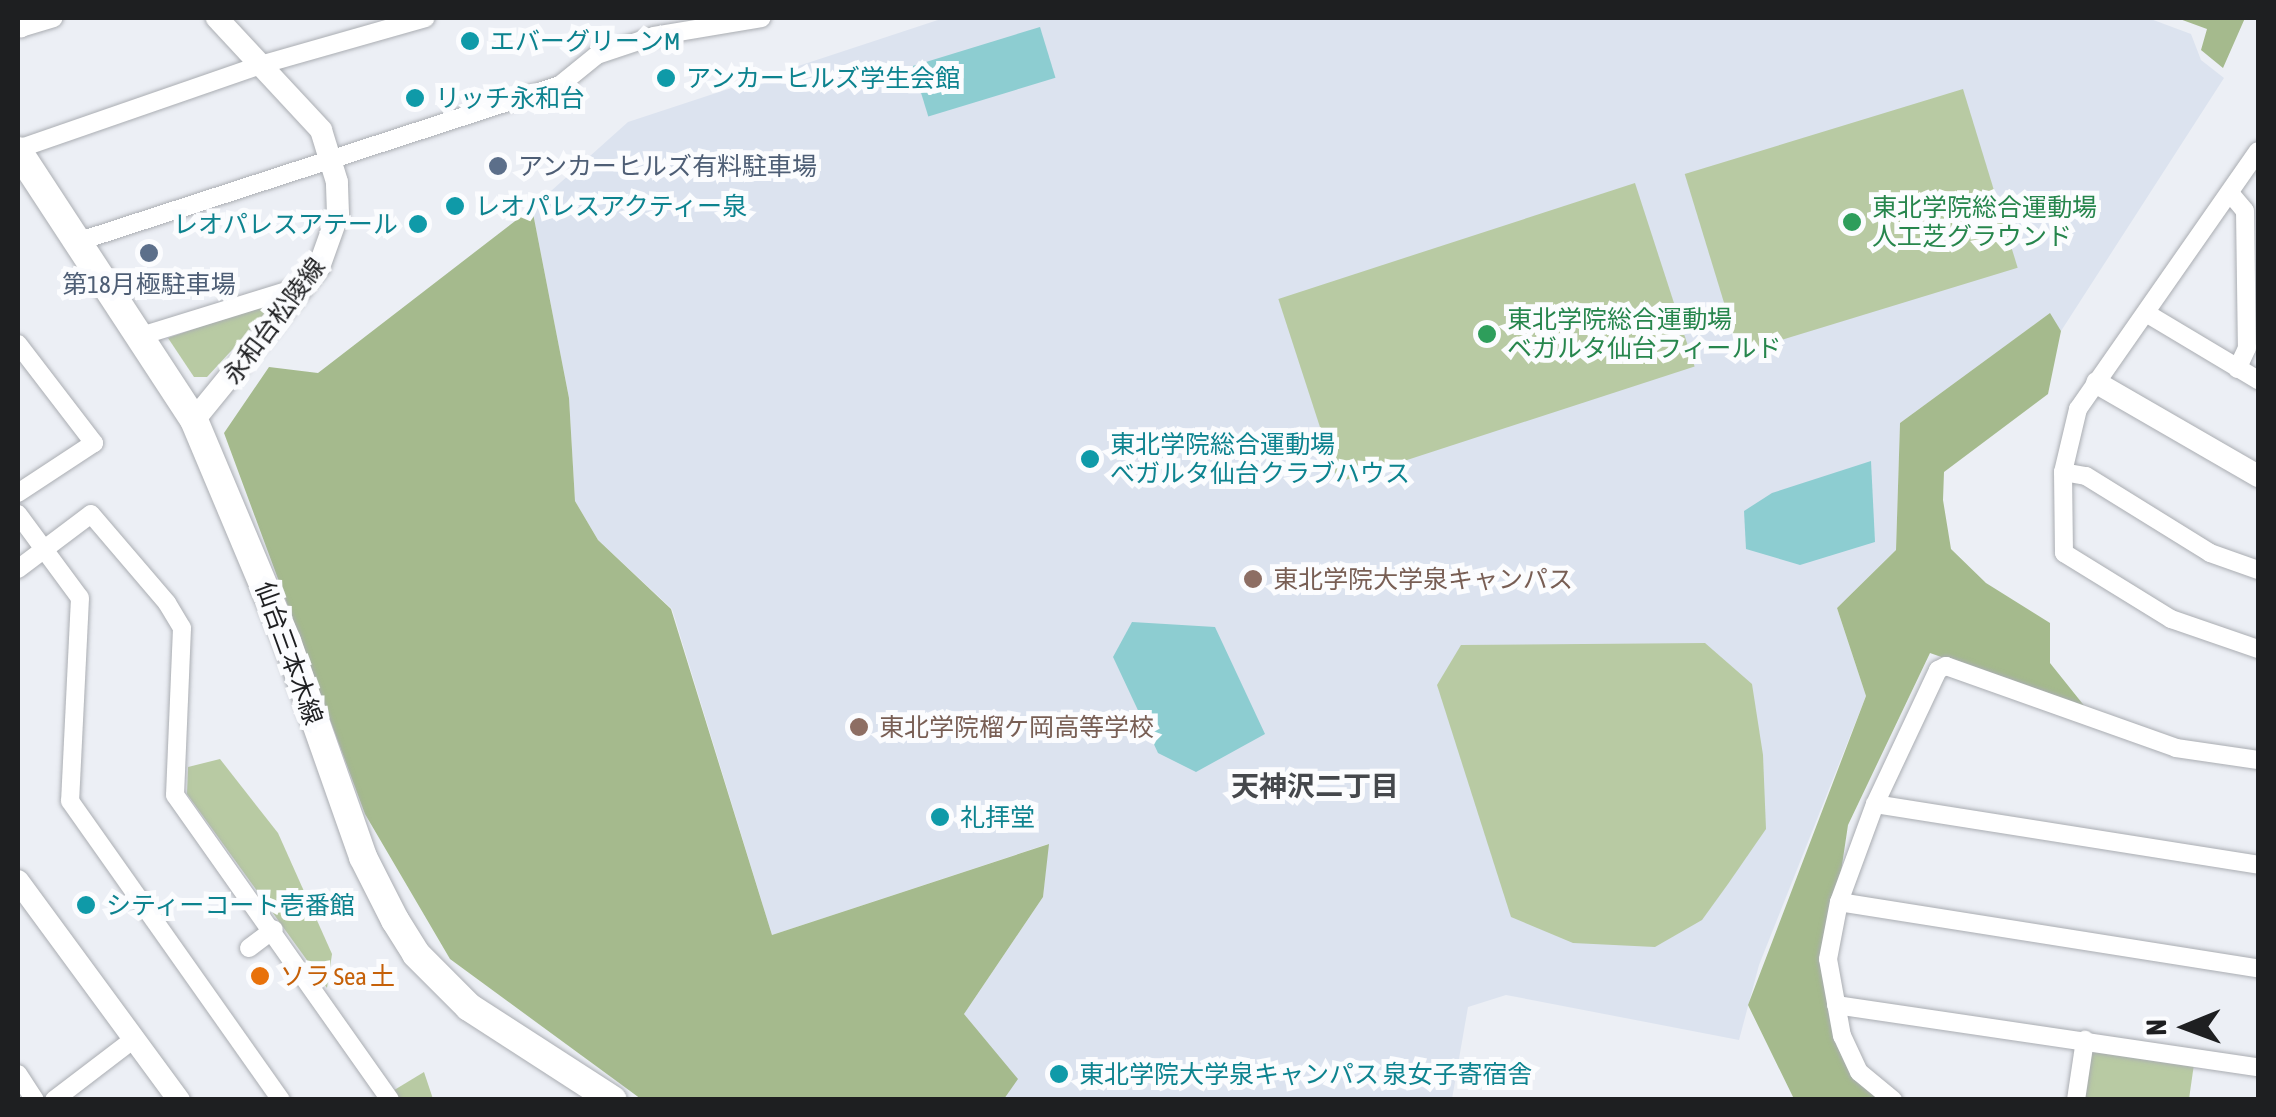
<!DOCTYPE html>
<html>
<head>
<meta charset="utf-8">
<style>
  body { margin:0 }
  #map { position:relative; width:2276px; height:1117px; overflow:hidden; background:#eceff5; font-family:"Asap Condensed","Noto Sans JP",sans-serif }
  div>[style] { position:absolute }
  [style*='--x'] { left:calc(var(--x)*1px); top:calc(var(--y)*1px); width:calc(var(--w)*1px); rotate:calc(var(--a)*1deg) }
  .built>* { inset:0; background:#dce3ef }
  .green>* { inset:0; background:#b8caa3; transform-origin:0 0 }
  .forest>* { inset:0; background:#a5ba8d }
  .water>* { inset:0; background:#8dcdd1; transform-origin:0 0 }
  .roads { filter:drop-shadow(0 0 2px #aaadb2) drop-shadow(0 0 2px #aaadb2) }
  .minor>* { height:18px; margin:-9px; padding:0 9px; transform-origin:9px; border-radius:9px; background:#fff }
  .tertiary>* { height:22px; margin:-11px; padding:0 11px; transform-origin:11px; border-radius:11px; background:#fff }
  .primary>* { height:28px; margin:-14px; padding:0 14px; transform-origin:14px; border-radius:14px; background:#fff }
  .dots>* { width:28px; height:28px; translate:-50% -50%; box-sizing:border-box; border:5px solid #fbfcfe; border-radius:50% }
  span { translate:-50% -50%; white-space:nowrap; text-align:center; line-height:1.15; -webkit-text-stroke:10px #fbfcfe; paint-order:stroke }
  .culture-label { font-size:25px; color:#0d838f }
  .left { translate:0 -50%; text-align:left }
  .right { translate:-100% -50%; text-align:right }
  .service-label { font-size:25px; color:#4e5e75 }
  .leisure-label { font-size:25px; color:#27864d }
  .street-label { font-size:25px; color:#1e1f21 }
  .education-label { font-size:25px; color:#785e54 }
  .food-label { font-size:25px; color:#c56008 }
  .neighbourhood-label { font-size:28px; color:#45484c; font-weight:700 }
  .frame { position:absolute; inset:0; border:20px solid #1e1f21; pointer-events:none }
  .north { position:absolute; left:2136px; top:977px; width:100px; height:100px; -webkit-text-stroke:8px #fbfcfe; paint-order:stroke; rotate:269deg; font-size:28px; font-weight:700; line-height:40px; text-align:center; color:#1e1f21 }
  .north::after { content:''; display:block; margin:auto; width:35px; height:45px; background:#1e1f21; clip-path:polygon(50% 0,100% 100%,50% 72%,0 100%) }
</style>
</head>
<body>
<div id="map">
  <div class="built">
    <i style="clip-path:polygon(944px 18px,2148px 18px,2191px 34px,2201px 60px,2224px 78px,2061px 331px,2049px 314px,1900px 423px,1896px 550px,1837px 608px,1866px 696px,1759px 965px,1739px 1040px,1506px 995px,1468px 1007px,1452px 1099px,1004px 1099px,1017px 1079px,964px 1014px,1043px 897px,1048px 844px,772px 935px,672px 609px,598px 540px,575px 501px,569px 398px,532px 208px,628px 122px)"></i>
  </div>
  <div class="green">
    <i style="left:1963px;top:89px;width:187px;height:291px;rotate:73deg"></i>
    <i style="left:1635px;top:183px;width:193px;height:375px;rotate:72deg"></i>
    <i style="clip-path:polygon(260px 306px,267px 312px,207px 377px,194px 377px,168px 338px)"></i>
    <i style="clip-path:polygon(1705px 643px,1752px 684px,1763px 755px,1766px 829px,1728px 884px,1702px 920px,1655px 947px,1573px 943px,1511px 917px,1437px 685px,1461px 645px)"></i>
    <i style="clip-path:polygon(220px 759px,278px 833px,332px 954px,327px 988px,187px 794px,188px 767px)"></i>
    <i style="clip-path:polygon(2085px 1040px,2195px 1057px,2189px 1099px,2076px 1100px)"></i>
    <i style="clip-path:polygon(424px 1072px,433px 1099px,396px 1099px,391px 1092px)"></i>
  </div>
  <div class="forest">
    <i style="clip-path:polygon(2177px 18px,2245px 18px,2223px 68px,2201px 50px,2207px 29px)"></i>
    <i style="clip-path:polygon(532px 208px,569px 398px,575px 501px,598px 540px,671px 609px,772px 935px,1049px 844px,1043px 897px,964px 1014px,1018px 1079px,1004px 1099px,641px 1099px,450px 959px,365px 814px,224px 433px,269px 367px,318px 373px)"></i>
    <i style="clip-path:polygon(2050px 313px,2061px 331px,2048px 394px,1944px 472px,1943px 500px,1951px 549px,1986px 583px,2050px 623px,2050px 663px,2086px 708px,1930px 653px,1848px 825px,1828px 959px,1859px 1072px,1893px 1099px,1794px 1099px,1748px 1005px,1866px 696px,1837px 608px,1896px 550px,1900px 423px)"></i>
  </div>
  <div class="water">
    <i style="left:1040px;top:27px;width:53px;height:133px;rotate:73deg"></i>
    <i style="clip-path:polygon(1871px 461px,1875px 542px,1800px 565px,1746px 549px,1744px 511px,1772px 493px)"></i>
    <i style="clip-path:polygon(1132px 622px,1215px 627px,1265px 734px,1196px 772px,1158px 753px,1113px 657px)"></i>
  </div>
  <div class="roads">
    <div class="minor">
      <i style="--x:18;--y:21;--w:8;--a:67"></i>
      <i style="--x:21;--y:28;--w:34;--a:-17"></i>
      <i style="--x:18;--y:149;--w:260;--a:-19.1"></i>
      <i style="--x:264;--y:64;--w:168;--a:-15.9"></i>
      <i style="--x:2258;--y:151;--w:315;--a:124.9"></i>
      <i style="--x:2078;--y:409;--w:65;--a:103.4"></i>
      <i style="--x:2063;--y:472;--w:81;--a:89.3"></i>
      <i style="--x:2064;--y:553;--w:126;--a:31.7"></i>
      <i style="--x:2171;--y:619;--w:92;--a:19"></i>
      <i style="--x:2230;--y:193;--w:23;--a:50"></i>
      <i style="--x:2245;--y:211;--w:137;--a:89.2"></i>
      <i style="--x:2247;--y:348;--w:23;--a:115"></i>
      <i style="--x:80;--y:241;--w:505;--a:-18"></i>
      <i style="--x:560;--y:85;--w:48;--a:-39"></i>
      <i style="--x:597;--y:55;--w:60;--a:-18.4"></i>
      <i style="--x:654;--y:36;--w:109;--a:-9.5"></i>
      <i style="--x:2146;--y:313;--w:131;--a:30.9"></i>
      <i style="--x:144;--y:335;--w:170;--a:-17.2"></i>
      <i style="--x:18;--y:344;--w:125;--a:52.5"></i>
      <i style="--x:94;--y:443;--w:91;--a:146.7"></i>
      <i style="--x:2063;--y:472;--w:23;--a:10"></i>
      <i style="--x:2086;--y:476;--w:146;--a:31.8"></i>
      <i style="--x:2210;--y:553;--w:51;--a:19.5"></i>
      <i style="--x:18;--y:514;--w:104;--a:53.6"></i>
      <i style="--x:80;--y:598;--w:203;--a:92.8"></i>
      <i style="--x:70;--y:801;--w:366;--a:54.8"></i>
      <i style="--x:18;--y:569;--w:91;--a:-37"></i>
      <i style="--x:91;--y:514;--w:117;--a:49.5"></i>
      <i style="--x:167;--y:603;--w:29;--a:59"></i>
      <i style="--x:182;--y:628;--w:167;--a:92.4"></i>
      <i style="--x:175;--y:795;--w:373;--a:54.8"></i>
      <i style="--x:1875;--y:804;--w:388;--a:9"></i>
      <i style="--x:1839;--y:902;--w:424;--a:9"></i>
      <i style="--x:249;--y:948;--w:31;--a:-37"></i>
      <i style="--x:1836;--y:1005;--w:427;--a:8.4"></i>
      <i style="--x:18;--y:1074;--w:31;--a:57"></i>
      <i style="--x:54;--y:1100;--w:102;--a:-37.4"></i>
      <i style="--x:1893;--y:1100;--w:44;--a:-140.5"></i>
      <i style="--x:1859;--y:1072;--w:40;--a:-115"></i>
      <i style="--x:1842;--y:1036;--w:78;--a:-100.3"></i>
      <i style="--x:1828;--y:959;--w:58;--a:-79.1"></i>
      <i style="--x:1839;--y:902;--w:104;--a:-69.8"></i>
      <i style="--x:1875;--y:804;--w:148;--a:-64.8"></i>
      <i style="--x:1938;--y:670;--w:9;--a:-27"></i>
      <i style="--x:1946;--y:666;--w:244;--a:19.6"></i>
      <i style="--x:2176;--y:748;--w:83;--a:8.3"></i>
      <i style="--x:2076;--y:1100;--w:61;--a:-81.5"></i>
    </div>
    <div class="tertiary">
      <i style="--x:2097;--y:383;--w:186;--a:30"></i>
      <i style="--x:194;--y:420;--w:198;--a:-50.8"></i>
      <i style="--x:319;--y:267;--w:56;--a:-70.3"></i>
      <i style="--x:338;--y:214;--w:32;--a:-92"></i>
      <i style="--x:337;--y:182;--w:54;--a:-107.1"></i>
      <i style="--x:321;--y:130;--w:153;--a:-132.9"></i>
      <i style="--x:18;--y:881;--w:272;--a:53.7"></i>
    </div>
    <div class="primary">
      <i style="--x:18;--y:151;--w:321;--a:56.8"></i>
      <i style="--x:194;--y:420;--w:240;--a:67.2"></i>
      <i style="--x:287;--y:641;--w:229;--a:70.6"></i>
      <i style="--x:363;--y:857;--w:71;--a:63.1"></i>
      <i style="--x:395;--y:920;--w:40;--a:58"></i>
      <i style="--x:416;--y:954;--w:75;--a:45"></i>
      <i style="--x:469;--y:1007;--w:171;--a:32.9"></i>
    </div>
  </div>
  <div class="dots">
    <i style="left:470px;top:41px;background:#0f9aa8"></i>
    <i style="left:666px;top:78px;background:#0f9aa8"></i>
    <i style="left:415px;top:98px;background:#0f9aa8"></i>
    <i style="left:498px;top:166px;background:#5c6f8a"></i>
    <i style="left:455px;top:206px;background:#0f9aa8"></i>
    <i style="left:1852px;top:222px;background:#2e9e5b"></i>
    <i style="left:418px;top:224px;background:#0f9aa8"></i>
    <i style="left:149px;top:253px;background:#5c6f8a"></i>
    <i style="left:1487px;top:334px;background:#2e9e5b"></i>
    <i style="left:1090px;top:459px;background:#0f9aa8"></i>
    <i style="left:1253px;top:579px;background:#8d6e63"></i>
    <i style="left:859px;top:727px;background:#8d6e63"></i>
    <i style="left:940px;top:817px;background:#0f9aa8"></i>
    <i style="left:86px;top:905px;background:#0f9aa8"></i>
    <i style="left:260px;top:976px;background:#e8710a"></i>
    <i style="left:1059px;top:1074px;background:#0f9aa8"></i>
  </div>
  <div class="culture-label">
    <span class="left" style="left:490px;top:41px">エバーグリーンM</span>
    <span class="left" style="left:686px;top:78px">アンカーヒルズ学生会館</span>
    <span class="left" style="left:435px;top:98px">リッチ永和台</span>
    <span class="left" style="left:475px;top:206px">レオパレスアクティー泉</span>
    <span class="right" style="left:398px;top:224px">レオパレスアテール</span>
    <span class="left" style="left:1110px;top:459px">東北学院総合運動場<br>べガルタ仙台クラブハウス</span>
    <span class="left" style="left:960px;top:817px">礼拝堂</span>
    <span class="left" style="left:106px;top:905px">シティーコート壱番館</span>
    <span class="left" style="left:1079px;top:1074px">東北学院大学泉キャンパス 泉女子寄宿舎</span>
  </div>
  <div class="service-label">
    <span class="left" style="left:518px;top:166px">アンカーヒルズ有料駐車場</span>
    <span style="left:149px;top:284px">第18月極駐車場</span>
  </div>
  <div class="leisure-label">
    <span class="left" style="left:1872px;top:222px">東北学院総合運動場<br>人工芝グラウンド</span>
    <span class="left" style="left:1507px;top:334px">東北学院総合運動場<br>ベガルタ仙台フィールド</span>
  </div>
  <div class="street-label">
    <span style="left:274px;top:321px;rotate:-53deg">永和台松陵線</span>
    <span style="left:289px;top:653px;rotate:70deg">仙台三本木線</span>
  </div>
  <div class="education-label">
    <span class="left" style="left:1273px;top:579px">東北学院大学泉キャンパス</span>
    <span class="left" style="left:879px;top:727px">東北学院榴ケ岡高等学校</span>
  </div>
  <div class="food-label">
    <span class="left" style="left:280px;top:976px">ソラ Sea 土</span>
  </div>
  <div class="neighbourhood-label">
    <span style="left:1315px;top:786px">天神沢二丁目</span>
  </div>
  <div class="frame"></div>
  <div class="north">N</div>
</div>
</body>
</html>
